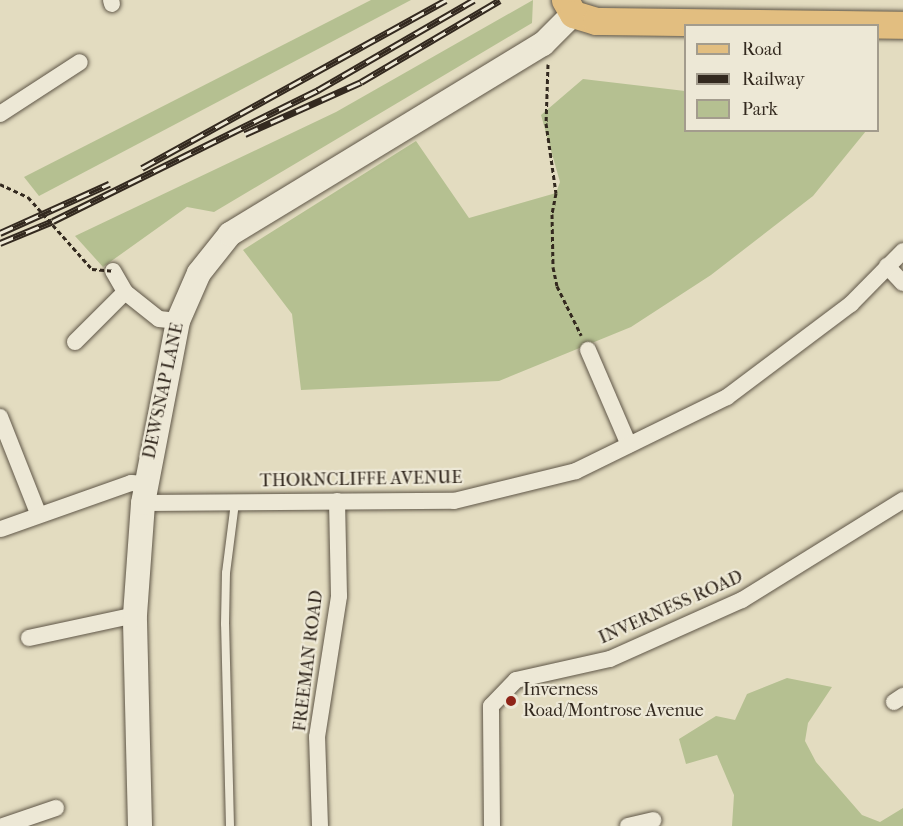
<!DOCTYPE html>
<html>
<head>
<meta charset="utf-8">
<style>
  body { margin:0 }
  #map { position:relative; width:903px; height:826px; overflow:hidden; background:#e3dcc0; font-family:"IM FELL French Canon",serif }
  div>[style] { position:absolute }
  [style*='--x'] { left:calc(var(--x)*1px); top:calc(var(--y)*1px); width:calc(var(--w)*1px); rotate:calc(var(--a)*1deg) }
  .green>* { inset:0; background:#b5c091 }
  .path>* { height:3px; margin-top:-1.5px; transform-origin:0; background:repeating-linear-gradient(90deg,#33291f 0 4.5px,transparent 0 7.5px) }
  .roads { filter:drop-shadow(0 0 2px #5f5647) drop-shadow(0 0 2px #5f5647) }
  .lane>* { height:8px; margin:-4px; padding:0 4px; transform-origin:4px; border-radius:4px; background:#ede8d6 }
  .street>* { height:16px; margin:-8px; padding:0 8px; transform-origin:8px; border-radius:8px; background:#ede8d6 }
  .secondary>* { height:24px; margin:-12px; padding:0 12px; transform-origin:12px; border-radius:12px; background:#ede8d6 }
  .primary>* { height:27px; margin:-13.5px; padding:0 13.5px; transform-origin:13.5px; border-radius:13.5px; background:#e2be80 }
  .rail>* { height:7px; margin-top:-3.5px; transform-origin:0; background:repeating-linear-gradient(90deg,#ede8d6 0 14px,#33291f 0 28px); box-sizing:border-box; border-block:2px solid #33291f }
  .path-bridge>* { height:3px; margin-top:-1.5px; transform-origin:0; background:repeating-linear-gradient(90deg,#33291f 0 4.5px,transparent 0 7.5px) }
  .dots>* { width:16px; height:16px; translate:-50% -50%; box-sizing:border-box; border:3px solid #ede8d6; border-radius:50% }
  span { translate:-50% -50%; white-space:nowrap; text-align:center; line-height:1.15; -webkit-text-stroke:4.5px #ede8d6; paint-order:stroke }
  .street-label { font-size:18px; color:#33291f }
  .poi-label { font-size:18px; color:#33291f }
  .left { translate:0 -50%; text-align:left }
  .legend { position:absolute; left:684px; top:24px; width:195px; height:108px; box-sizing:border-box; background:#ede8d6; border:2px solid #a39c8d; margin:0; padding:8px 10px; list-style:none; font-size:18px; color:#33291f }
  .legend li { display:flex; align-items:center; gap:12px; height:30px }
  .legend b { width:30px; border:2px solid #a39c8d }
</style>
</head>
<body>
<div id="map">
  <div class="green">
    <i style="clip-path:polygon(371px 0,411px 0,39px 196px,24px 177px)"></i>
    <i style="clip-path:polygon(533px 0,532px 23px,214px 212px,187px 207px,103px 267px,75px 236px,336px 112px)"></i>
    <i style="clip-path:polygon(583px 79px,685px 91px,686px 130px,866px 131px,813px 196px,711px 275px,631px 327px,499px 381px,301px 390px,292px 314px,243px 250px,416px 141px,469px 218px,556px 193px,560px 182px,541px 115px)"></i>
    <i style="clip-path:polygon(787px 678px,832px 687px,808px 723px,805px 741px,816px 762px,862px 815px,880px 822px,903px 808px,903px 826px,732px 826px,734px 795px,717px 755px,686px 764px,679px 739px,716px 716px,735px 720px,747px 694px)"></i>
  </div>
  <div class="path">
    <i style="--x:548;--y:64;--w:59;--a:91.9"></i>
    <i style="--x:546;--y:123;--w:71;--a:81.9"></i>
    <i style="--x:556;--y:193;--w:21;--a:101"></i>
    <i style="--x:552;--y:214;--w:53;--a:88.9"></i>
    <i style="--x:553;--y:267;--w:19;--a:78"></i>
    <i style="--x:557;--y:286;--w:55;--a:63.9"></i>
    <i style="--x:0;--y:184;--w:31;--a:25"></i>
  </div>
  <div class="roads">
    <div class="lane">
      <i style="--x:230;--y:826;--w:202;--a:-91.4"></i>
      <i style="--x:225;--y:624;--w:51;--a:-88.9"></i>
      <i style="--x:226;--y:573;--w:71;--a:-82.7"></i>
    </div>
    <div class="street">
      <i style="--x:111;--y:0;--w:4;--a:76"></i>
      <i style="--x:0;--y:114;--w:95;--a:-33"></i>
      <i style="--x:887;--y:266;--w:23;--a:47"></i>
      <i style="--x:113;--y:271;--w:24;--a:60"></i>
      <i style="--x:75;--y:342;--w:71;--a:-45"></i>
      <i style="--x:125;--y:292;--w:43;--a:38.5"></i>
      <i style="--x:159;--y:319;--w:19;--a:6"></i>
      <i style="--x:588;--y:350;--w:103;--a:66.7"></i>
      <i style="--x:0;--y:417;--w:103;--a:68.4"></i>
      <i style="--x:143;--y:503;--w:311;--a:-0.4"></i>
      <i style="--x:454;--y:501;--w:126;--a:-13.8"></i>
      <i style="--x:576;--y:471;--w:168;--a:-26.1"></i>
      <i style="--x:727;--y:397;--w:155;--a:-36.9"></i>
      <i style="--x:851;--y:304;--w:74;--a:-45.5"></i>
      <i style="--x:1;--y:529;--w:138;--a:-19.5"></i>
      <i style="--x:131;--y:483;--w:14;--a:4"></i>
      <i style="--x:29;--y:638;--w:108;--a:-12.2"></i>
      <i style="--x:894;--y:702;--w:11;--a:-34"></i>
      <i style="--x:3;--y:826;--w:56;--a:-18.8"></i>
      <i style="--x:320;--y:826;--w:89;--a:-91.9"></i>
      <i style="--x:317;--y:737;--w:143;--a:-81.1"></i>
      <i style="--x:339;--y:596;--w:95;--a:-91.2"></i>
      <i style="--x:492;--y:826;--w:120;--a:-90.5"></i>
      <i style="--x:491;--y:706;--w:36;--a:-46"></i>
      <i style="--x:516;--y:680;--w:96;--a:-12.6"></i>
      <i style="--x:610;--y:659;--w:145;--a:-24.1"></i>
      <i style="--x:742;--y:600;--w:190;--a:-31.8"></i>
      <i style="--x:628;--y:826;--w:26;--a:-13"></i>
    </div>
    <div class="secondary">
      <i style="--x:140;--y:826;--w:211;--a:-91.4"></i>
      <i style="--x:135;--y:615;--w:112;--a:-85.9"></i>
      <i style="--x:143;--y:503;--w:185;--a:-79.1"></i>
      <i style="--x:178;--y:321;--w:52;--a:-66.4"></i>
      <i style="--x:199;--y:273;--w:50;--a:-51.5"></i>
      <i style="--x:230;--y:234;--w:366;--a:-31.3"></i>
      <i style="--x:543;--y:44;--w:42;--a:-45"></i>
    </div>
    <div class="primary">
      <i style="--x:565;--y:0;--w:16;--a:60"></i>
      <i style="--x:573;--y:14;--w:24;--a:17"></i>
      <i style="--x:596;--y:21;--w:307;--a:0.7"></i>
    </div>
  </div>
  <div class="rail">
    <i style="--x:245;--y:134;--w:127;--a:-24.1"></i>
    <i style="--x:361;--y:82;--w:161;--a:-30.5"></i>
    <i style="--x:142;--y:168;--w:347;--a:-28.9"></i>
    <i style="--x:0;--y:233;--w:120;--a:-24.2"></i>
    <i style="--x:0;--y:243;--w:57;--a:-22.5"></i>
    <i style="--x:53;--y:221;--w:296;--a:-26.3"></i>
    <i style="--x:318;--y:90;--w:180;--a:-30"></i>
  </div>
  <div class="path-bridge">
    <i style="--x:28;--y:197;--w:96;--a:48.4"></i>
    <i style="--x:92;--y:269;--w:21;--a:5"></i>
  </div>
  <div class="dots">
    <i style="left:511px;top:701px;background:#8f2418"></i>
  </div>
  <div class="street-label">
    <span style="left:164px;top:391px;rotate:-78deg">DEWSNAP LANE</span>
    <span style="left:361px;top:480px;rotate:-1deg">THORNCLIFFE AVENUE</span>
    <span style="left:671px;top:608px;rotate:-24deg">INVERNESS ROAD</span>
    <span style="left:309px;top:661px;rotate:-83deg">FREEMAN ROAD</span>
  </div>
  <div class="poi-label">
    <span class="left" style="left:523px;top:701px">Inverness<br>Road/Montrose Avenue</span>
  </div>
  <ul class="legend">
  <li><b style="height:8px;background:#e2be80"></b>Road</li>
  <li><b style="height:8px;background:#33291f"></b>Railway</li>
  <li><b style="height:16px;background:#b5c091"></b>Park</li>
  </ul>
</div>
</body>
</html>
